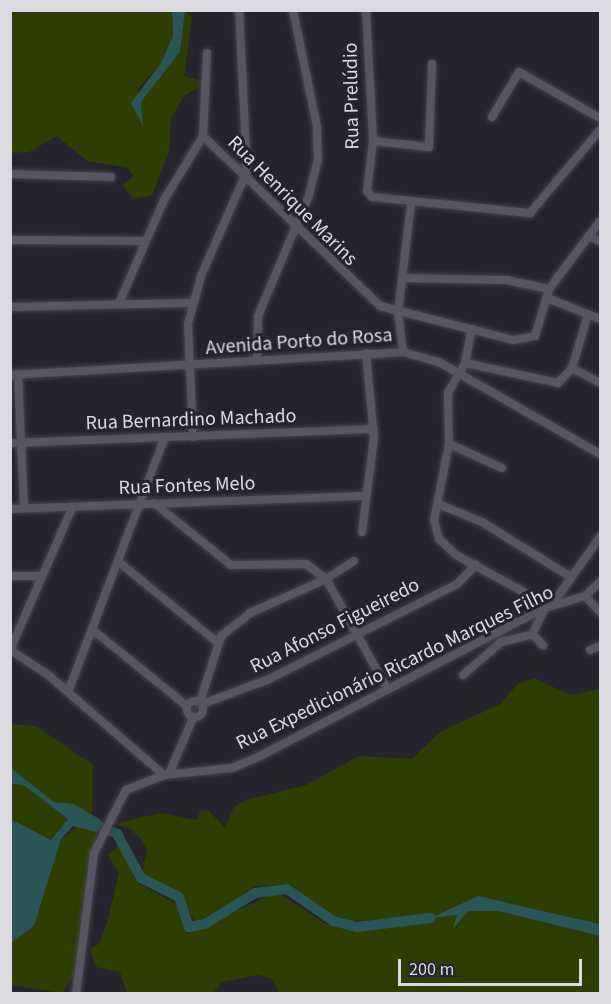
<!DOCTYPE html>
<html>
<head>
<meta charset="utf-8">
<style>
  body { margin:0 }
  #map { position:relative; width:611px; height:1004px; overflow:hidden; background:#25242e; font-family:"Source Sans 3",sans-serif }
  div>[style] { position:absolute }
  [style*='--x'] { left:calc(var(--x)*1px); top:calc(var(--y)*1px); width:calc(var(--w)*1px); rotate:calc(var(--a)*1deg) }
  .green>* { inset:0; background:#2d3e00 }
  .water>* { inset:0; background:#295556 }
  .river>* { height:10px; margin:-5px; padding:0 5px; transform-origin:5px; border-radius:5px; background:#295556 }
  .roads { filter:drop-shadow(0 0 2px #43424b) drop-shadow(0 0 2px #43424b) }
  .minor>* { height:8px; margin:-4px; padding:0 4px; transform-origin:4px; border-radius:4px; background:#575561 }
  .minor>.ring { margin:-4px; padding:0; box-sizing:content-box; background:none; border:8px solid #575561; border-radius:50% }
  span { translate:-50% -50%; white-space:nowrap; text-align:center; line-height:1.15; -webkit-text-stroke:6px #25242e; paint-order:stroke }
  .street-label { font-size:20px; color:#dbdae1 }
  .frame { position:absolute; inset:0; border:12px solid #dbdae1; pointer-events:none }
  .scale { position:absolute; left:398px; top:959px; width:184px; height:27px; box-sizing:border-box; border:3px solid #dbdae1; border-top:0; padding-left:8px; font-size:18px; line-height:21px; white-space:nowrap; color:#dbdae1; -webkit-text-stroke:4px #25242e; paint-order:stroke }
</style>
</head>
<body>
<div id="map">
  <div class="green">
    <i style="clip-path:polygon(10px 11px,172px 11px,173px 36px,161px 63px,138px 89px,143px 124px,141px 102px,180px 52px,185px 11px,192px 17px,184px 76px,199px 80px,200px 87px,185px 95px,171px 118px,169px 152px,152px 195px,133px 199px,123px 185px,133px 176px,128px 168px,87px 161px,57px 136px,29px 152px,11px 153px)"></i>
    <i style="clip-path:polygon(534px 678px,570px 695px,600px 689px,600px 924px,478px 896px,431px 917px,457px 915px,454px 927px,468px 911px,498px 911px,600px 936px,600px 993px,280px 993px,271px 978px,258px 975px,222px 982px,213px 993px,127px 993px,120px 972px,96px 967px,90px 949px,99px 944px,108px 919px,119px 873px,108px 855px,118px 846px,139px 884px,175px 903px,187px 934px,277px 892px,324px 923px,352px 930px,429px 918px,350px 921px,327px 913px,290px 884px,253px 887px,208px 920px,195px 922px,178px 892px,142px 873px,147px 850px,142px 840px,129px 828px,114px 824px,160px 813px,198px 820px,200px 811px,208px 810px,225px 828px,234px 807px,246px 800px,306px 785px,359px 756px,412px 759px,440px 732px,500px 704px,518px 684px)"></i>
    <i style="clip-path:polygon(11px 724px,36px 726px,93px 765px,92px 815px,74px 804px,54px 802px,11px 768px)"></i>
    <i style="clip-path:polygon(10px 784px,23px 785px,68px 819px,52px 840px,11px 819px)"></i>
    <i style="clip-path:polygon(80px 825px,97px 832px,76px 972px,62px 993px,11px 985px,10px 943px,34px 925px,52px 858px,61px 839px)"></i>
  </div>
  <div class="water">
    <i style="clip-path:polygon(172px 11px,185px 11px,180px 52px,141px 102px,143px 126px,131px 103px,161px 63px,173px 36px)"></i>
    <i style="clip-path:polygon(11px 768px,54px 802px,74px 804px,101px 820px,97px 832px,73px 826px,61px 839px,34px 926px,11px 943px,11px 819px,51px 840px,68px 819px,23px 785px,11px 784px)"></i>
    <i style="clip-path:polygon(478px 896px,600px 924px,600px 936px,498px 911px,468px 911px,453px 929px,457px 915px,430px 918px)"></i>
  </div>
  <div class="river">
    <i style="--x:87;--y:821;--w:33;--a:23"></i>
    <i style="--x:117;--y:834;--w:50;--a:61.4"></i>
    <i style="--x:141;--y:878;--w:42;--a:26.6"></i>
    <i style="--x:179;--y:897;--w:32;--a:72"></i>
    <i style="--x:189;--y:927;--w:16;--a:-11"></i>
    <i style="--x:205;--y:924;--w:59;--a:-31.8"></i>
    <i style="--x:255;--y:893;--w:32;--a:-7"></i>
    <i style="--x:287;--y:889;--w:56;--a:34.8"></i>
    <i style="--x:333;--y:921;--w:25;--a:14"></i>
    <i style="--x:357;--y:927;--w:74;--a:-7"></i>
  </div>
  <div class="roads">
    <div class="minor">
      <i style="--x:366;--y:10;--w:131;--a:86.9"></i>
      <i style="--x:373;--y:141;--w:50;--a:96.8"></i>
      <i style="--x:367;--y:191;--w:8;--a:50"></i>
      <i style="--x:372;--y:197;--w:159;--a:5.8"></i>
      <i style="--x:530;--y:213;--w:109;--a:-49.9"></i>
      <i style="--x:492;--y:117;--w:52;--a:-59"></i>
      <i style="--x:519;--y:72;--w:93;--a:29.6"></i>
      <i style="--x:203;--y:136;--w:245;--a:43.8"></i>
      <i style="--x:380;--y:306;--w:137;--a:14.3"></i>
      <i style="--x:513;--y:340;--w:22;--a:-10"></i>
      <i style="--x:535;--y:336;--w:49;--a:-73.4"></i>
      <i style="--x:549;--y:289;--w:85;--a:-53.1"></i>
      <i style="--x:373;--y:141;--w:56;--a:6.1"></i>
      <i style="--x:429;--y:147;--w:83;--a:-87.9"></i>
      <i style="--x:10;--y:174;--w:101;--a:1.7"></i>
      <i style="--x:588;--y:236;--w:13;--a:23"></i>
      <i style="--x:10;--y:240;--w:136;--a:0.4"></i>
      <i style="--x:402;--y:278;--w:104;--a:1.1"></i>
      <i style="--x:506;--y:280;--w:44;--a:11.8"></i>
      <i style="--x:547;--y:298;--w:57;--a:21.6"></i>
      <i style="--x:119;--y:303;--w:112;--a:-66.4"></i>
      <i style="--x:164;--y:200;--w:75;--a:-58.6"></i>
      <i style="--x:203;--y:136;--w:83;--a:-87.2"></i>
      <i style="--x:10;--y:307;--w:183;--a:-1.3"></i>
      <i style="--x:472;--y:329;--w:35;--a:102"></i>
      <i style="--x:465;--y:363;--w:34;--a:120"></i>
      <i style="--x:448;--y:393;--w:51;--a:88.9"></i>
      <i style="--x:449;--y:444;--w:77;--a:101.2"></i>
      <i style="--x:434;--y:520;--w:20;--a:75"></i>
      <i style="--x:439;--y:539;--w:23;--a:43"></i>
      <i style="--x:456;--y:555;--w:88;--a:28.6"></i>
      <i style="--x:533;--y:597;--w:15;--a:53"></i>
      <i style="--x:403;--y:352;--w:39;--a:-97"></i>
      <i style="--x:398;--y:313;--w:110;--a:-83.2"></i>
      <i style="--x:257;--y:361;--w:45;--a:-88.7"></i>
      <i style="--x:258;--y:316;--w:131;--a:-67.1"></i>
      <i style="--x:309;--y:195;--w:36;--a:-76"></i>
      <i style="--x:318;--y:160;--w:33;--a:-92"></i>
      <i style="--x:317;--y:127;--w:119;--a:-101.6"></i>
      <i style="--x:465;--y:363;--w:95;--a:12.1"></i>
      <i style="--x:558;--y:383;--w:21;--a:-47"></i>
      <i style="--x:572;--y:368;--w:52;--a:-73.3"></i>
      <i style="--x:572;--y:368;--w:32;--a:28"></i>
      <i style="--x:18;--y:374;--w:134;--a:87.4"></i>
      <i style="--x:10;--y:375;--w:394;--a:-3.3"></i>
      <i style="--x:403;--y:352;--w:37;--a:16"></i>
      <i style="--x:439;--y:362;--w:185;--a:29.7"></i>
      <i style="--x:193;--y:437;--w:113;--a:-92.5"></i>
      <i style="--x:188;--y:324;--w:50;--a:-74.8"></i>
      <i style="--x:201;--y:276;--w:115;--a:-66.3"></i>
      <i style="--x:247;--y:171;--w:161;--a:-92.8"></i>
      <i style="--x:10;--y:443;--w:364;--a:-2.2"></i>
      <i style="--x:449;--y:444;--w:58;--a:24.4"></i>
      <i style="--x:154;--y:503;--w:99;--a:38.8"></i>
      <i style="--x:231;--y:565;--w:75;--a:-0.8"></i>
      <i style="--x:306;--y:564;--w:25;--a:37"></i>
      <i style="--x:326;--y:579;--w:33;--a:-33"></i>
      <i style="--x:438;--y:504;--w:48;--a:22.2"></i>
      <i style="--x:482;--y:522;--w:102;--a:31.8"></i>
      <i style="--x:10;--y:509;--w:354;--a:-2.1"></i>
      <i style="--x:362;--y:532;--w:95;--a:-82.7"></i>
      <i style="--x:374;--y:438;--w:85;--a:-95.4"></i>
      <i style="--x:120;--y:563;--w:125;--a:39.2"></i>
      <i style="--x:10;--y:576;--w:33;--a:0"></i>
      <i style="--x:585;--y:596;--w:22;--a:47"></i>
      <i style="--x:551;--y:606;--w:85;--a:-54.6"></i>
      <i style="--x:93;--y:630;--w:121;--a:39"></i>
      <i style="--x:532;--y:634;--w:16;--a:45"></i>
      <i style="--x:10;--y:650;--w:44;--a:33"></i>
      <i style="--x:47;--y:674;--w:155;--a:40.8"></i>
      <i style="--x:10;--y:650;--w:157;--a:-66.4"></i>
      <i style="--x:590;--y:650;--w:11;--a:-22"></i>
      <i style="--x:463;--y:675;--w:50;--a:-41"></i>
      <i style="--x:501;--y:642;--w:32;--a:-14"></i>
      <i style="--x:532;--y:634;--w:27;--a:-63"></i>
      <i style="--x:68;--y:692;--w:271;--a:-69.2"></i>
      <i class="ring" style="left:187px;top:701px;width:8px;height:8px"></i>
      <i style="--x:200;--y:702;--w:69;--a:-72.3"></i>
      <i style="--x:221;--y:636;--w:37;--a:-38"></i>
      <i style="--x:250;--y:613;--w:83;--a:-24.1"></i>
      <i style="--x:326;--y:579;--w:125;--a:60.8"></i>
      <i style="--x:202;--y:704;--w:69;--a:-20.3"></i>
      <i style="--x:267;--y:680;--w:213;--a:-26.8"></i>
      <i style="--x:457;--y:584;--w:27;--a:-45"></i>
      <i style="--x:169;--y:774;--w:61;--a:-66.8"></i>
      <i style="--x:76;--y:994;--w:142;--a:-82.7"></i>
      <i style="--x:94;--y:853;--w:71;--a:-63.1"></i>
      <i style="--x:126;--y:790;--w:41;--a:-21.5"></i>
      <i style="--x:164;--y:775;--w:68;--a:-5.9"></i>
      <i style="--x:232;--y:768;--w:26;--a:-23"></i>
      <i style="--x:256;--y:758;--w:322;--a:-27.5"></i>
      <i style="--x:542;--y:609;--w:45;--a:-16.8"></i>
      <i style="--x:585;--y:596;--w:21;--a:-43"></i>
    </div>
  </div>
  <div class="street-label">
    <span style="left:352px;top:96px;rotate:-91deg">Rua Prelúdio</span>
    <span style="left:292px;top:201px;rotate:45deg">Rua Henrique Marins</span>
    <span style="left:299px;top:342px;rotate:-4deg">Avenida Porto do Rosa</span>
    <span style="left:191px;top:420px;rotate:-2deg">Rua Bernardino Machado</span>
    <span style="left:187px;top:486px;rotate:-2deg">Rua Fontes Melo</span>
    <span style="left:335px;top:626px;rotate:-27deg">Rua Afonso Figueiredo</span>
    <span style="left:395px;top:668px;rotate:-26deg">Rua Expedicionário Ricardo Marques Filho</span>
  </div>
  <div class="frame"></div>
  <div class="scale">200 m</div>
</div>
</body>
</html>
